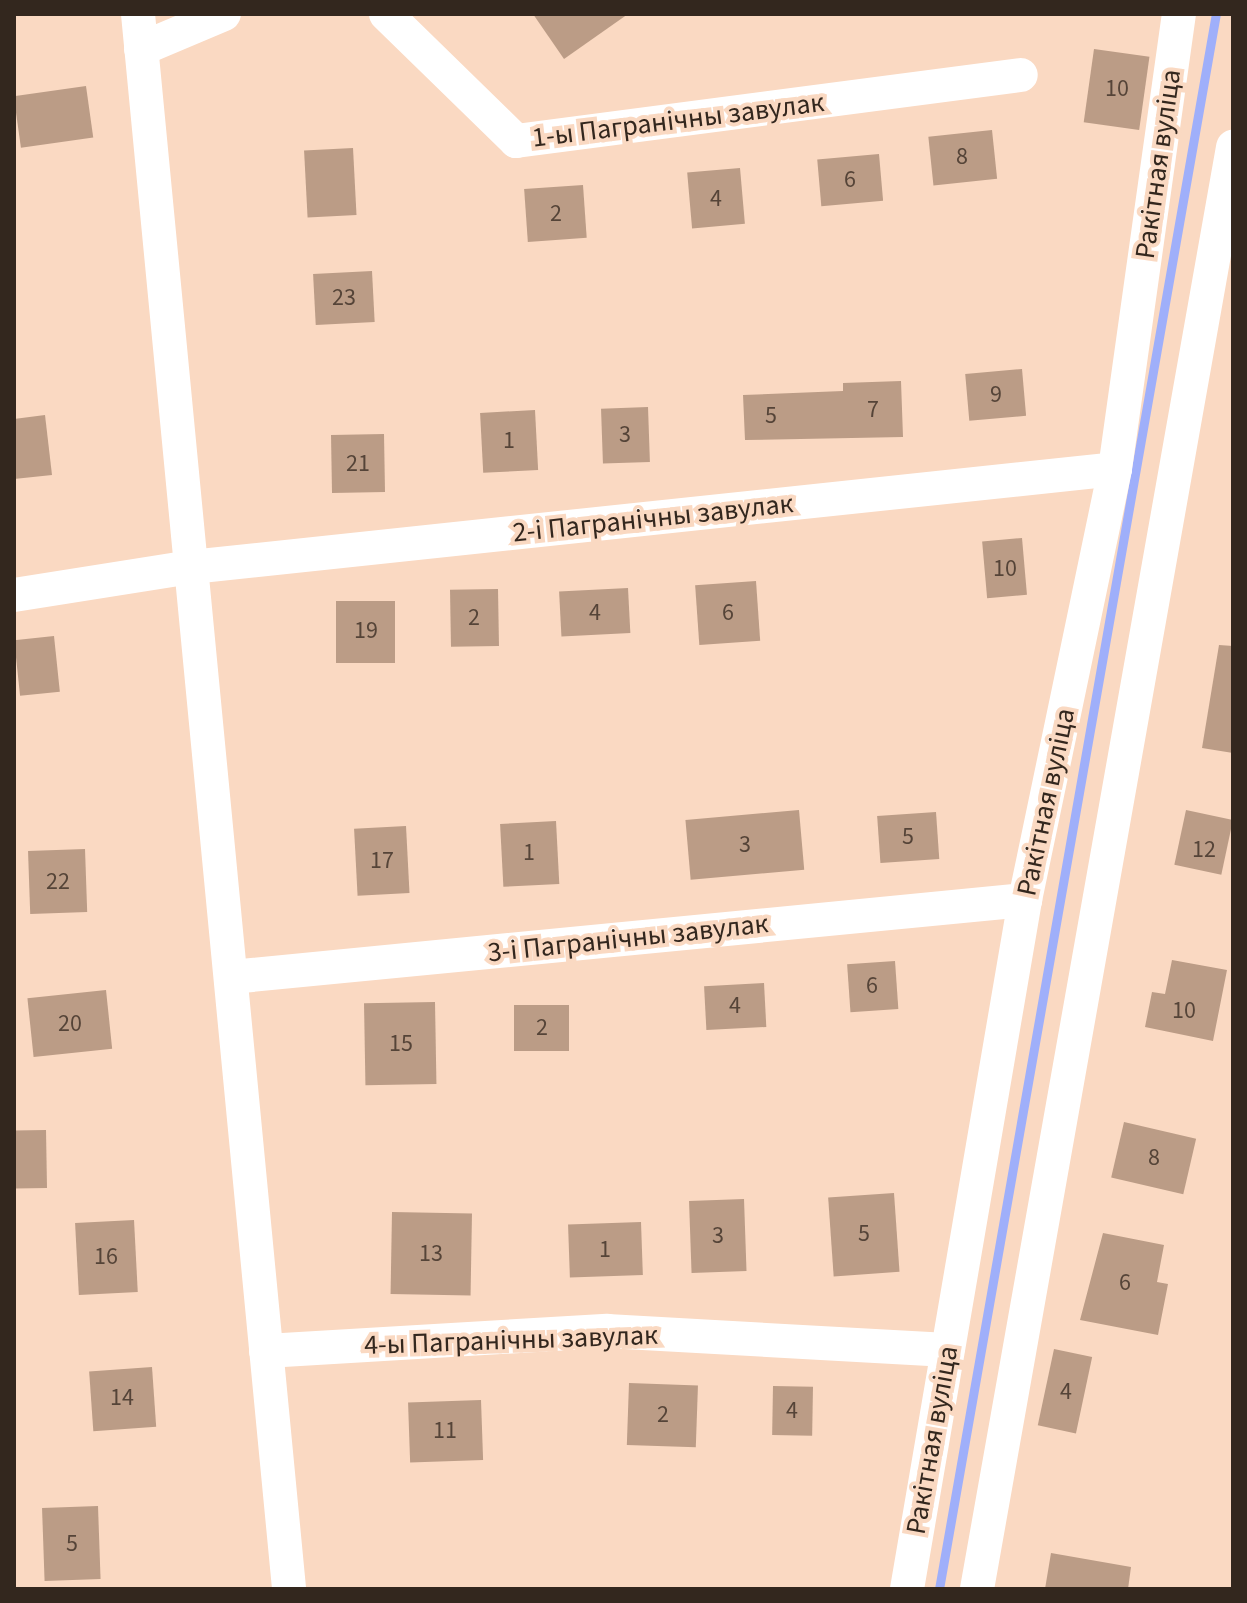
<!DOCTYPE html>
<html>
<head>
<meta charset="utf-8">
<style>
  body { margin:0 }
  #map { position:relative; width:1247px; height:1603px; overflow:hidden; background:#fad9c2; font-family:"Source Sans 3",sans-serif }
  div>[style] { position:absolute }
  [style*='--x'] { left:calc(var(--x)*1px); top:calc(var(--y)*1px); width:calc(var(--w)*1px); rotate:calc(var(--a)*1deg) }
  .stream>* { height:9px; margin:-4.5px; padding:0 4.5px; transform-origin:4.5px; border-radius:4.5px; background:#9faffa }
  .building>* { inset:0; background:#bb9c86; transform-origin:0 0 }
  .street>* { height:34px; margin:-17px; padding:0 17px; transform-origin:17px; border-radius:17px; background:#fff }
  span { translate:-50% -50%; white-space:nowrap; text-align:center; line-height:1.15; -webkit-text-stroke:8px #fad9c2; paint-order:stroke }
  .number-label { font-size:24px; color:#554438 }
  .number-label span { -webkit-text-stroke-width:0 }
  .street-label { font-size:28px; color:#33271e }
  .frame { position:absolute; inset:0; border:16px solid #33271e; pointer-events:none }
</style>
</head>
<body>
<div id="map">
  <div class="stream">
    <i style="--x:939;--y:1589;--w:1599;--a:-80.03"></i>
  </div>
  <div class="building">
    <i style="clip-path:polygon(533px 14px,628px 14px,564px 59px)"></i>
    <i style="left:1094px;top:49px;width:56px;height:74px;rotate:8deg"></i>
    <i style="left:86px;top:86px;width:52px;height:73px;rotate:82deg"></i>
    <i style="left:992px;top:130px;width:49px;height:64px;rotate:84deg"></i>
    <i style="left:353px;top:148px;width:67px;height:49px;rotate:87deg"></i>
    <i style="left:879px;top:154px;width:47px;height:62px;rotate:85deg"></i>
    <i style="left:740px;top:168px;width:56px;height:53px;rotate:85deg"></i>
    <i style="left:583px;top:185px;width:53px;height:59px;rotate:86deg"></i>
    <i style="left:372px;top:271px;width:51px;height:59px;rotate:87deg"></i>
    <i style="left:1022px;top:369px;width:47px;height:57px;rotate:85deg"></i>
    <i style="clip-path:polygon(901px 381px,903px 437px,745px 440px,743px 395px,843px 391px,843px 383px)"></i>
    <i style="left:648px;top:407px;width:55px;height:47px;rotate:88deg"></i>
    <i style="left:535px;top:410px;width:60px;height:55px;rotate:87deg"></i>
    <i style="clip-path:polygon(45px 415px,52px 475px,14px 479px,14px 419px)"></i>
    <i style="left:384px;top:434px;width:58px;height:53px;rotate:89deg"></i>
    <i style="left:1022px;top:538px;width:57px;height:40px;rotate:85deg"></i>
    <i style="left:756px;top:581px;width:60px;height:61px;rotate:86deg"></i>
    <i style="left:628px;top:588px;width:45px;height:69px;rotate:87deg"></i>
    <i style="left:498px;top:589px;width:57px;height:48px;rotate:89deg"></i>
    <i style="left:336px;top:601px;width:59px;height:62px"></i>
    <i style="left:54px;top:636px;width:56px;height:40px;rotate:84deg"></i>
    <i style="clip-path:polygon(1219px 645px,1233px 646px,1233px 753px,1202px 748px)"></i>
    <i style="left:799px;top:810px;width:60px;height:114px;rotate:85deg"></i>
    <i style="left:1186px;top:810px;width:48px;height:56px;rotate:12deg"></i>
    <i style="left:936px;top:812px;width:47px;height:59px;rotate:86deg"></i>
    <i style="left:556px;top:821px;width:63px;height:56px;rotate:87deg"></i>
    <i style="left:406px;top:826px;width:67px;height:52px;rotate:87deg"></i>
    <i style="left:85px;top:849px;width:63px;height:57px;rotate:88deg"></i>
    <i style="clip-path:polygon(1172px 960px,1227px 970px,1213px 1041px,1145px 1027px,1152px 992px,1165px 994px)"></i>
    <i style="left:895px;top:961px;width:48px;height:48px;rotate:86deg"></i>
    <i style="left:764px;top:983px;width:44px;height:60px;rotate:87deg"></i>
    <i style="left:106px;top:990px;width:59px;height:79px;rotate:84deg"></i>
    <i style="left:435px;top:1002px;width:82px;height:71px;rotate:89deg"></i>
    <i style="left:569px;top:1005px;width:46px;height:55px;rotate:90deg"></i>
    <i style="left:1124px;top:1122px;width:74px;height:57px;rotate:13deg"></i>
    <i style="left:46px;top:1130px;width:58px;height:32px;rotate:89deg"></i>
    <i style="left:894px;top:1193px;width:79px;height:66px;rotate:86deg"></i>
    <i style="left:744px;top:1199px;width:72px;height:55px;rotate:88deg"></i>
    <i style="left:392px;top:1212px;width:80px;height:82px;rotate:1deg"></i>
    <i style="left:134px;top:1220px;width:72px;height:59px;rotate:87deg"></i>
    <i style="left:641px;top:1222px;width:53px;height:73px;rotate:88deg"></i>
    <i style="clip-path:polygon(1103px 1233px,1164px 1245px,1157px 1282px,1168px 1284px,1158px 1335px,1080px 1320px)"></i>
    <i style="left:1054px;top:1349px;width:39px;height:78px;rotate:12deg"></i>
    <i style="left:152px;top:1367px;width:60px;height:63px;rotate:86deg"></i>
    <i style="left:629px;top:1383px;width:69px;height:62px;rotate:2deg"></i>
    <i style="left:773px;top:1386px;width:40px;height:49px;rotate:1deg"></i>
    <i style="left:481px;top:1400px;width:60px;height:73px;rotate:88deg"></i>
    <i style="left:98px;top:1506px;width:73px;height:56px;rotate:88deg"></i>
    <i style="clip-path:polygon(1051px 1553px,1131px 1567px,1128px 1589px,1045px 1589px)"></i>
  </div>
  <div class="street">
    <i style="--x:138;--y:14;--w:1582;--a:84.52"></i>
    <i style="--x:386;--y:14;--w:182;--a:44.3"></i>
    <i style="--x:516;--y:141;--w:509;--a:-7.45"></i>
    <i style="--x:141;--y:49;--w:90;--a:-22.9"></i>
    <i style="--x:14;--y:595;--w:179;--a:-9"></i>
    <i style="--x:191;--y:567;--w:929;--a:-6.05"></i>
    <i style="--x:231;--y:977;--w:798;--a:-5.54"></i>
    <i style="--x:266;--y:1351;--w:342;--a:-3.4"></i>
    <i style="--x:607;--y:1331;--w:341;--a:3.2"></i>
    <i style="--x:907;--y:1589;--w:699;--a:-80.28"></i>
    <i style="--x:1025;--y:900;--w:440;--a:-78.2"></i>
    <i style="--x:1115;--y:469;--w:459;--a:-82"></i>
    <i style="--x:977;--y:1589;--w:1465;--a:-79.93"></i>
  </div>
  <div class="number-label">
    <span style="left:1117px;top:89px">10</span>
    <span style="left:962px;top:157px">8</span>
    <span style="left:850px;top:180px">6</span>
    <span style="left:716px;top:199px">4</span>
    <span style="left:556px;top:214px">2</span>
    <span style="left:344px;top:298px">23</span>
    <span style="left:996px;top:395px">9</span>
    <span style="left:873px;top:410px">7</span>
    <span style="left:771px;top:416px">5</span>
    <span style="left:625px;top:435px">3</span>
    <span style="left:509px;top:441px">1</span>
    <span style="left:358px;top:464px">21</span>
    <span style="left:1005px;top:569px">10</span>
    <span style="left:595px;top:613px">4</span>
    <span style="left:728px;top:613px">6</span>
    <span style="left:474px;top:618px">2</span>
    <span style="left:366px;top:631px">19</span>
    <span style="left:908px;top:837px">5</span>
    <span style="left:745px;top:845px">3</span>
    <span style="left:1204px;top:850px">12</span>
    <span style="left:529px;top:853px">1</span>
    <span style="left:382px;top:861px">17</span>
    <span style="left:58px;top:882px">22</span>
    <span style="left:872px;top:986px">6</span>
    <span style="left:735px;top:1006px">4</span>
    <span style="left:1184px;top:1011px">10</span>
    <span style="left:70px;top:1024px">20</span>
    <span style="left:542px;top:1028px">2</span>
    <span style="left:401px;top:1044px">15</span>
    <span style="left:1154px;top:1158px">8</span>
    <span style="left:864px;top:1234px">5</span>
    <span style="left:718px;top:1236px">3</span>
    <span style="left:605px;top:1250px">1</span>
    <span style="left:431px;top:1254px">13</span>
    <span style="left:106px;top:1257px">16</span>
    <span style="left:1125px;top:1283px">6</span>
    <span style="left:1066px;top:1392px">4</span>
    <span style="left:122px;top:1398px">14</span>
    <span style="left:792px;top:1411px">4</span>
    <span style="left:663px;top:1415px">2</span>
    <span style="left:445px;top:1431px">11</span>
    <span style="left:72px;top:1544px">5</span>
  </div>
  <div class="street-label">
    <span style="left:678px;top:120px;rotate:-7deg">1-ы Пагранічны завулак</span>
    <span style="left:1158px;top:164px;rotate:-82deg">Ракітная вуліца</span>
    <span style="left:653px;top:518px;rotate:-6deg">2-і Пагранічны завулак</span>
    <span style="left:1046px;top:802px;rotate:-78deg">Ракітная вуліца</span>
    <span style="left:628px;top:938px;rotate:-6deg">3-і Пагранічны завулак</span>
    <span style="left:511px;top:1340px;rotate:-2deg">4-ы Пагранічны завулак</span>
    <span style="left:932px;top:1440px;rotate:-80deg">Ракітная вуліца</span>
  </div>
  <div class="frame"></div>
</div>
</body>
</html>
